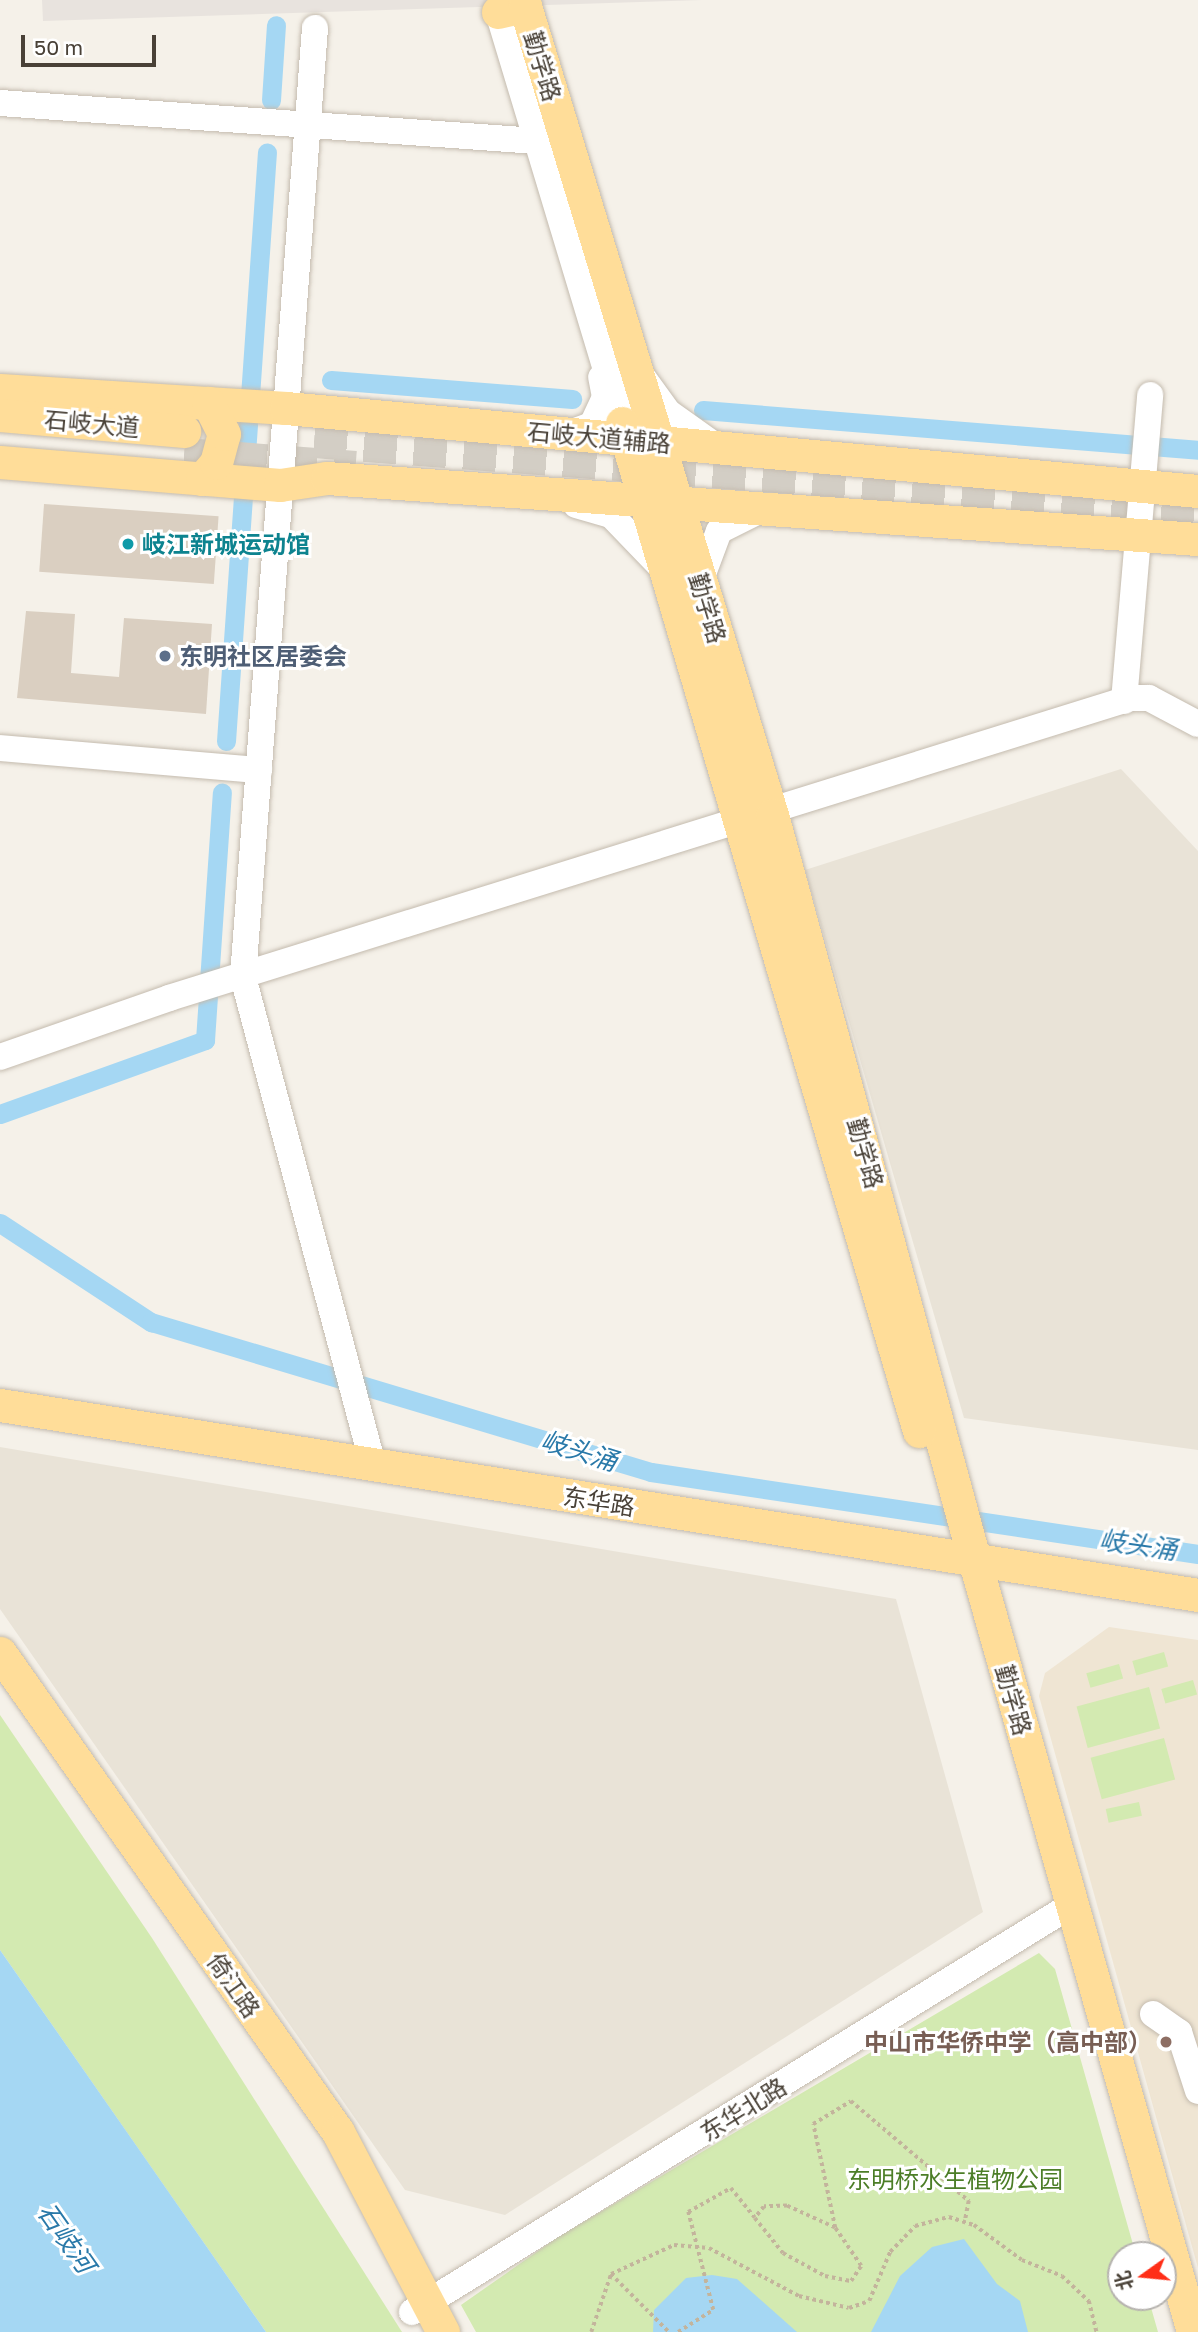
<!DOCTYPE html>
<html>
<head>
<meta charset="utf-8">
<style>
  body { margin:0 }
  #map { position:relative; width:1198px; height:2332px; overflow:hidden; background:#f5f1e9; font-family:"Golos Text","Noto Sans SC",sans-serif }
  div>[style] { position:absolute }
  [style*='--x'] { left:calc(var(--x)*1px); top:calc(var(--y)*1px); width:calc(var(--w)*1px); rotate:calc(var(--a)*1deg) }
  .residential>* { inset:0; background:#e9e3d7 }
  .industrial>* { inset:0; background:#e8e3de }
  .education>* { inset:0; background:#efe5d3 }
  .green>* { inset:0; background:#d3eab1; transform-origin:0 0 }
  .water>* { inset:0; background:#a5d7f3 }
  .canal>* { height:19px; margin:-9.5px; padding:0 9.5px; transform-origin:9.5px; border-radius:9.5px; background:#a5d7f3 }
  .building>* { inset:0; background:#dacfc1; transform-origin:0 0 }
  .major-tunnel>* { height:33px; margin-top:-16.5px; transform-origin:0; background:repeating-linear-gradient(90deg,#d3cec5 0 33px,transparent 0 50px) }
  .path>* { height:3.5px; margin-top:-1.75px; transform-origin:0; background:repeating-linear-gradient(90deg,#c3b49c 0 3.5px,transparent 0 7px) }
  .roads { filter:drop-shadow(0 0 2px #c4bbae) drop-shadow(0 0 2px #c4bbae) }
  .minor>* { height:26px; margin:-13px; padding:0 13px; transform-origin:13px; border-radius:13px; background:#fff }
  .major>* { height:33px; margin:-16.5px; padding:0 16.5px; transform-origin:16.5px; border-radius:16.5px; background:#fd9 }
  .dots>* { width:19px; height:19px; translate:-50% -50%; box-sizing:border-box; border:4px solid #fff; border-radius:50% }
  span { translate:-50% -50%; white-space:nowrap; text-align:center; line-height:1.15; -webkit-text-stroke:6px #fff; paint-order:stroke }
  .street-label { font-size:24px; color:#494137 }
  .culture-label { font-size:24px; color:#0d838f; font-weight:700 }
  .left { translate:0 -50%; text-align:left }
  .service-label { font-size:24px; color:#4e5e75; font-weight:700 }
  .education-label { font-size:24px; color:#785e54; font-weight:700 }
  .right { translate:-100% -50%; text-align:right }
  .park-label { font-size:24px; color:#4c7e27 }
  .water-label { font-size:26px; color:#2979a9; font-style:italic }
  .north { position:absolute; left:1107px; top:2241px; width:70px; height:70px; box-sizing:border-box; background:#fff; border:2px solid #b6b3af; border-radius:50%; rotate:255deg; font-size:19px; font-weight:700; line-height:28px; text-align:center; color:#494137 }
  .north::after { content:''; display:block; margin:auto; width:24px; height:32px; background:#ff2e17; clip-path:polygon(50% 0,100% 100%,50% 72%,0 100%) }
  .scale { position:absolute; left:21px; top:35px; width:135px; height:32px; box-sizing:border-box; border:4px solid #494137; border-top:0; padding-left:9px; font-size:21px; line-height:24px; white-space:nowrap; color:#494137; -webkit-text-stroke:5px #fff; paint-order:stroke }
</style>
</head>
<body>
<div id="map">
  <div class="residential">
    <i style="clip-path:polygon(1121px 769px,1198px 851px,1198px 1450px,964px 1418px,805px 870px)"></i>
    <i style="clip-path:polygon(0 1447px,896px 1599px,983px 1912px,505px 2215px,405px 2190px,0 1609px)"></i>
  </div>
  <div class="industrial">
    <i style="clip-path:polygon(42px 0,702px 0,43px 21px)"></i>
  </div>
  <div class="education">
    <i style="clip-path:polygon(1109px 1627px,1198px 1640px,1198px 2268px,1039px 1696px,1045px 1673px)"></i>
  </div>
  <div class="green">
    <i style="left:1164px;top:1652px;width:15px;height:33px;rotate:74deg"></i>
    <i style="left:1119px;top:1664px;width:15px;height:34px;rotate:74deg"></i>
    <i style="left:1193px;top:1680px;width:15px;height:33px;rotate:74deg"></i>
    <i style="left:1149px;top:1687px;width:43px;height:75px;rotate:75deg"></i>
    <i style="clip-path:polygon(0 1715px,152px 1938px,402px 2332px,266px 2332px,0 1950px)"></i>
    <i style="left:1164px;top:1738px;width:43px;height:76px;rotate:75deg"></i>
    <i style="left:1139px;top:1802px;width:14px;height:34px;rotate:78deg"></i>
    <i style="clip-path:polygon(1039px 1953px,1055px 1969px,1136px 2255px,1121px 2255px,1121px 2297px,1148px 2297px,1158px 2332px,476px 2332px,461px 2305px,558px 2237px)"></i>
  </div>
  <div class="water">
    <i style="clip-path:polygon(0 1950px,138px 2148px,266px 2332px,0 2332px)"></i>
    <i style="clip-path:polygon(964px 2239px,997px 2284px,1020px 2301px,1028px 2332px,871px 2332px,900px 2276px,932px 2247px)"></i>
    <i style="clip-path:polygon(712px 2275px,737px 2279px,797px 2332px,653px 2332px,654px 2310px,686px 2278px)"></i>
  </div>
  <div class="canal">
    <i style="--x:271;--y:100;--w:75;--a:-86.2"></i>
    <i style="--x:331;--y:380;--w:242;--a:4.5"></i>
    <i style="--x:703;--y:410;--w:497;--a:4.6"></i>
    <i style="--x:226;--y:741;--w:590;--a:-86.02"></i>
    <i style="--x:0;--y:1114;--w:218;--a:-19.8"></i>
    <i style="--x:205;--y:1040;--w:248;--a:-86.1"></i>
    <i style="--x:0;--y:1223;--w:181;--a:33.3"></i>
    <i style="--x:151;--y:1322;--w:522;--a:16.7"></i>
    <i style="--x:651;--y:1472;--w:553;--a:8.53"></i>
  </div>
  <div class="building">
    <i style="left:44px;top:504px;width:175px;height:68px;rotate:4deg"></i>
    <i style="clip-path:polygon(26px 611px,75px 614px,71px 673px,119px 677px,124px 618px,212px 624px,206px 714px,17px 698px)"></i>
  </div>
  <div class="major-tunnel">
    <i style="--x:314;--y:441;--w:887;--a:4.33"></i>
    <i style="--x:184;--y:454;--w:172;--a:4.3"></i>
  </div>
  <div class="path">
    <i style="--x:835;--y:2228;--w:53;--a:-155.4"></i>
    <i style="--x:787;--y:2206;--w:23;--a:178"></i>
    <i style="--x:764;--y:2207;--w:14;--a:129"></i>
    <i style="--x:755;--y:2218;--w:45;--a:51.3"></i>
    <i style="--x:783;--y:2253;--w:48;--a:28.7"></i>
    <i style="--x:825;--y:2276;--w:26;--a:11"></i>
    <i style="--x:851;--y:2281;--w:18;--a:-56"></i>
    <i style="--x:861;--y:2266;--w:46;--a:-124.4"></i>
    <i style="--x:835;--y:2228;--w:106;--a:-101.9"></i>
    <i style="--x:813;--y:2124;--w:44;--a:-31.2"></i>
    <i style="--x:851;--y:2101;--w:155;--a:40.3"></i>
    <i style="--x:969;--y:2201;--w:21;--a:101"></i>
    <i style="--x:611;--y:2274;--w:82;--a:45"></i>
    <i style="--x:591;--y:2332;--w:61;--a:-71"></i>
    <i style="--x:611;--y:2274;--w:69;--a:-24.7"></i>
    <i style="--x:674;--y:2245;--w:35;--a:5"></i>
    <i style="--x:709;--y:2248;--w:102;--a:28.1"></i>
    <i style="--x:799;--y:2296;--w:51;--a:13.5"></i>
    <i style="--x:849;--y:2308;--w:21;--a:-19"></i>
    <i style="--x:869;--y:2301;--w:53;--a:-66.8"></i>
    <i style="--x:890;--y:2252;--w:36;--a:-46"></i>
    <i style="--x:915;--y:2226;--w:35;--a:-15"></i>
    <i style="--x:949;--y:2217;--w:26;--a:18"></i>
    <i style="--x:974;--y:2225;--w:59;--a:36.1"></i>
    <i style="--x:1022;--y:2260;--w:43;--a:21.8"></i>
    <i style="--x:1062;--y:2276;--w:37;--a:43"></i>
    <i style="--x:1089;--y:2301;--w:32;--a:76"></i>
    <i style="--x:678;--y:2332;--w:41;--a:-32.2"></i>
    <i style="--x:713;--y:2310;--w:101;--a:-104.3"></i>
    <i style="--x:688;--y:2212;--w:49;--a:-29.2"></i>
    <i style="--x:731;--y:2188;--w:38;--a:51"></i>
  </div>
  <div class="roads">
    <div class="minor">
      <i style="--x:498;--y:12;--w:429;--a:73.2"></i>
      <i style="--x:315;--y:28;--w:952;--a:94.34"></i>
      <i style="--x:243;--y:977;--w:505;--a:75.08"></i>
      <i style="--x:0;--y:103;--w:538;--a:4.05"></i>
      <i style="--x:644;--y:379;--w:41;--a:54"></i>
      <i style="--x:668;--y:412;--w:60;--a:35.5"></i>
      <i style="--x:567;--y:434;--w:27;--a:-20"></i>
      <i style="--x:592;--y:425;--w:31;--a:-65"></i>
      <i style="--x:605;--y:397;--w:20;--a:-101"></i>
      <i style="--x:576;--y:505;--w:36;--a:16"></i>
      <i style="--x:611;--y:515;--w:75;--a:46.1"></i>
      <i style="--x:700;--y:582;--w:54;--a:-69.6"></i>
      <i style="--x:719;--y:531;--w:47;--a:-26.6"></i>
      <i style="--x:1124;--y:701;--w:307;--a:-85.1"></i>
      <i style="--x:0;--y:748;--w:260;--a:4.9"></i>
      <i style="--x:0;--y:1057;--w:179;--a:-19.2"></i>
      <i style="--x:169;--y:998;--w:1008;--a:-17.32"></i>
      <i style="--x:1131;--y:698;--w:18;--a:0"></i>
      <i style="--x:1149;--y:698;--w:55;--a:28"></i>
      <i style="--x:1153;--y:2014;--w:32;--a:35"></i>
      <i style="--x:1179;--y:2032;--w:62;--a:72.1"></i>
      <i style="--x:412;--y:2312;--w:777;--a:-31.68"></i>
    </div>
    <div class="major">
      <i style="--x:498;--y:12;--w:28;--a:-13"></i>
      <i style="--x:525;--y:6;--w:846;--a:73.02"></i>
      <i style="--x:772;--y:815;--w:774;--a:74.8"></i>
      <i style="--x:975;--y:1562;--w:800;--a:74.19"></i>
      <i style="--x:0;--y:390;--w:287;--a:3.6"></i>
      <i style="--x:286;--y:408;--w:916;--a:5.2"></i>
      <i style="--x:0;--y:415;--w:185;--a:5"></i>
      <i style="--x:622;--y:423;--w:1051;--a:73.58"></i>
      <i style="--x:0;--y:462;--w:281;--a:4.7"></i>
      <i style="--x:280;--y:485;--w:48;--a:-8.5"></i>
      <i style="--x:327;--y:478;--w:873;--a:4.01"></i>
      <i style="--x:202;--y:479;--w:21;--a:-49"></i>
      <i style="--x:216;--y:463;--w:30;--a:-75"></i>
      <i style="--x:224;--y:434;--w:35;--a:-117"></i>
      <i style="--x:0;--y:1405;--w:1213;--a:9.01"></i>
      <i style="--x:0;--y:1653;--w:586;--a:54.79"></i>
      <i style="--x:338;--y:2132;--w:226;--a:62.3"></i>
    </div>
  </div>
  <div class="dots">
    <i style="left:128px;top:544px;background:#0f9aa8"></i>
    <i style="left:165px;top:656px;background:#5c6f8a"></i>
    <i style="left:1166px;top:2042px;background:#8d6e63"></i>
  </div>
  <div class="street-label">
    <span style="left:543px;top:66px;rotate:73deg">勤学路</span>
    <span style="left:92px;top:423px;rotate:5deg">石岐大道</span>
    <span style="left:599px;top:437px;rotate:5deg">石岐大道辅路</span>
    <span style="left:708px;top:608px;rotate:73deg">勤学路</span>
    <span style="left:866px;top:1153px;rotate:74deg">勤学路</span>
    <span style="left:599px;top:1501px;rotate:9deg">东华路</span>
    <span style="left:1014px;top:1700px;rotate:74deg">勤学路</span>
    <span style="left:234px;top:1985px;rotate:55deg">倚江路</span>
    <span style="left:743px;top:2109px;rotate:-32deg">东华北路</span>
  </div>
  <div class="culture-label">
    <span class="left" style="left:142px;top:544px">岐江新城运动馆</span>
  </div>
  <div class="service-label">
    <span class="left" style="left:179px;top:656px">东明社区居委会</span>
  </div>
  <div class="education-label">
    <span class="right" style="left:1152px;top:2042px">中山市华侨中学（高中部）</span>
  </div>
  <div class="park-label">
    <span style="left:955px;top:2179px">东明桥水生植物公园</span>
  </div>
  <div class="water-label">
    <span style="left:579px;top:1451px;rotate:17deg">岐头涌</span>
    <span style="left:1138px;top:1545px;rotate:8deg">岐头涌</span>
    <span style="left:66px;top:2238px;rotate:55deg">石岐河</span>
  </div>
  <div class="north">北</div>
  <div class="scale">50 m</div>
</div>
</body>
</html>
